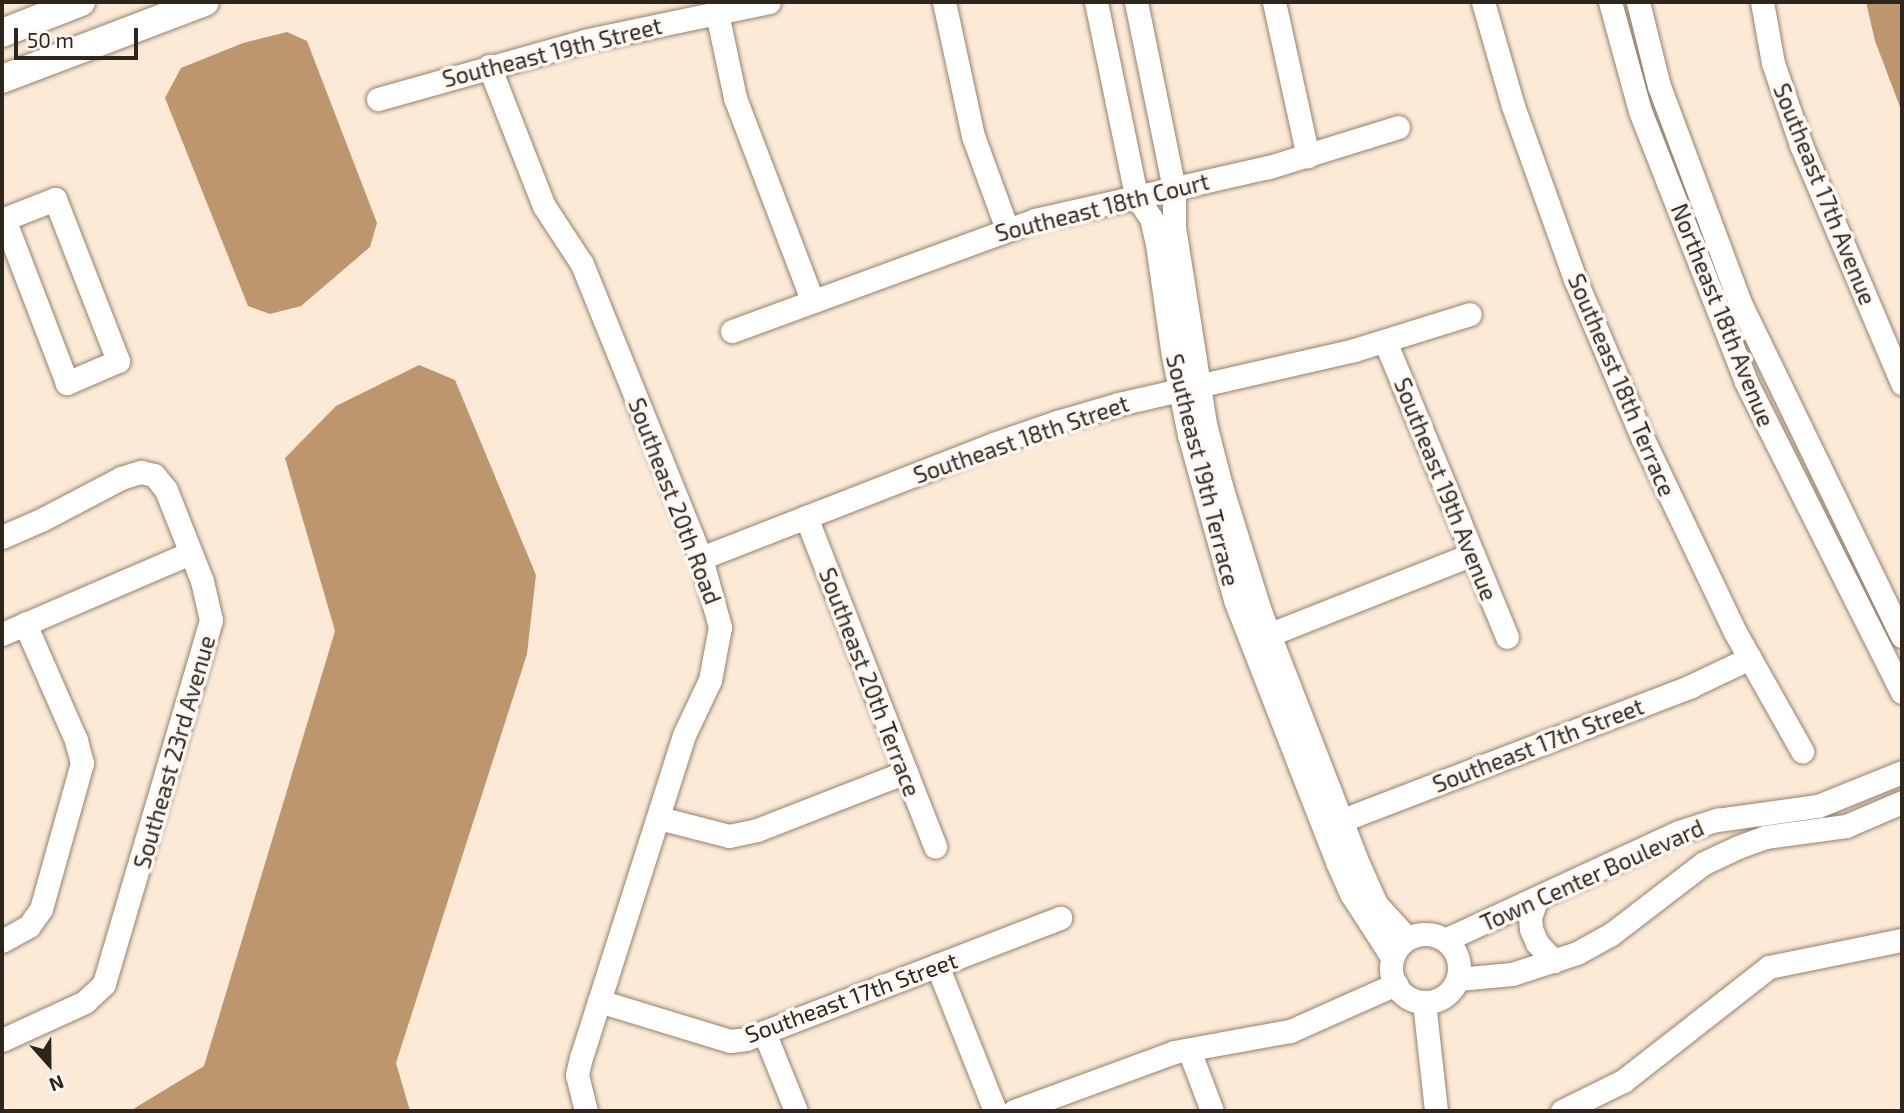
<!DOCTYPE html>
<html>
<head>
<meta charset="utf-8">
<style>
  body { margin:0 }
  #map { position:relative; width:1904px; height:1113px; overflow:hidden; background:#fcead7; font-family:"Exo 2",sans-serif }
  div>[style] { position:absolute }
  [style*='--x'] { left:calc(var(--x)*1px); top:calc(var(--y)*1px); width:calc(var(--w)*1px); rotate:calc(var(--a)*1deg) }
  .water>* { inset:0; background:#bd966d }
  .roads { filter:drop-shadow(0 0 2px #95816c) drop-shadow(0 0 2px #95816c) }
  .minor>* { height:23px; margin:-11.5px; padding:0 11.5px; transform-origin:11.5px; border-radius:11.5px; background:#fff }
  .minor>.ring { margin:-11.5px; padding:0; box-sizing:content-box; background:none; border:23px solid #fff; border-radius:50% }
  .major>* { height:28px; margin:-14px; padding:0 14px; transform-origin:14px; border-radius:14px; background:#fff }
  span { translate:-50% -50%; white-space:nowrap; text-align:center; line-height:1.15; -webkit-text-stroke:7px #fef9f5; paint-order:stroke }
  .street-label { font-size:23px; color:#2e251d }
  .frame { position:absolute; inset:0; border:4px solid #2e251d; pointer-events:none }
  .north { position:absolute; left:14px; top:1029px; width:70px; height:70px; -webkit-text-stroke:5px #fef9f5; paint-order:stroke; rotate:159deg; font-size:19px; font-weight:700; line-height:28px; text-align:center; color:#2e251d }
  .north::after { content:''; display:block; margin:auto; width:24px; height:32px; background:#2e251d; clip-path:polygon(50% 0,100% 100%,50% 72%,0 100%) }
  .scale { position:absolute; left:14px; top:28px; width:124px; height:32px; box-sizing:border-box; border:4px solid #2e251d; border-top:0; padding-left:9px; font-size:21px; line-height:24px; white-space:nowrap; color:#2e251d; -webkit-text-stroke:5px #fef9f5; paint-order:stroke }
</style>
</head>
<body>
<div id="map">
  <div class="water">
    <i style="clip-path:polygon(1866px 2px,1902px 2px,1902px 112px,1875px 41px)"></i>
    <i style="clip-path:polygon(287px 32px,307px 41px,377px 223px,370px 247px,301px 306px,270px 314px,248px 306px,165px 98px,181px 68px,243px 43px)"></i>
    <i style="clip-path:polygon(419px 365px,455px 380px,536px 575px,527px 654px,396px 1063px,410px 1111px,130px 1111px,204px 1066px,335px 631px,285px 458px,336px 406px)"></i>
  </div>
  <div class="roads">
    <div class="minor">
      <i style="--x:944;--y:2;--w:137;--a:77.8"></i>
      <i style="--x:973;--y:136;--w:99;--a:69.9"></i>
      <i style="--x:1096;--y:2;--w:198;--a:78.3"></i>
      <i style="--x:1136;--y:196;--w:27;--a:56"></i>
      <i style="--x:1151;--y:218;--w:27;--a:77"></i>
      <i style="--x:1157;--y:244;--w:107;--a:81.9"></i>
      <i style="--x:1172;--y:350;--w:87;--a:78.7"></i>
      <i style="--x:1189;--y:435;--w:171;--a:74.4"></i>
      <i style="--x:1235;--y:600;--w:281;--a:68.7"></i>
      <i style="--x:1337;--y:862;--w:36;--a:66"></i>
      <i style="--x:1352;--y:895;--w:74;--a:57.2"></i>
      <i style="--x:1136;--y:2;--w:190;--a:78.5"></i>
      <i style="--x:1174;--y:188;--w:39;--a:90"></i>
      <i style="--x:1174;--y:227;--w:135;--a:81"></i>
      <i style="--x:1195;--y:360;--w:65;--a:81.1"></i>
      <i style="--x:1205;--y:424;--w:64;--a:75.5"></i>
      <i style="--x:1221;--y:486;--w:131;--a:72.7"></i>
      <i style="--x:1260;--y:611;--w:266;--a:68.8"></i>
      <i style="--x:1356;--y:859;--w:49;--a:66"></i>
      <i style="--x:1376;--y:904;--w:46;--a:47.6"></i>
      <i style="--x:1274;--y:2;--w:158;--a:77.6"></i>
      <i style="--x:1483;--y:2;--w:108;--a:73.9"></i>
      <i style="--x:1513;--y:106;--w:184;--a:70.3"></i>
      <i style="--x:1575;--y:279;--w:172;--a:67"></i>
      <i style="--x:1642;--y:437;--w:216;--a:64.5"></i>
      <i style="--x:1735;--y:632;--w:137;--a:60.6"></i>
      <i style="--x:1610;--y:2;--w:113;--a:74.6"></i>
      <i style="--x:1640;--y:111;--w:291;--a:68.6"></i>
      <i style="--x:1746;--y:382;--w:347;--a:63.3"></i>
      <i style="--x:1638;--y:2;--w:87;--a:76"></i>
      <i style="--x:1659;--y:86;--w:234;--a:69.5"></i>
      <i style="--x:1741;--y:305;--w:368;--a:64.1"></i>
      <i style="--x:1762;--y:2;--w:62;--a:79.8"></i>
      <i style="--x:1773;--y:63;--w:87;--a:71.1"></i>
      <i style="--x:1801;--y:145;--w:259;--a:67"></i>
      <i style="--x:717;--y:13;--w:87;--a:78"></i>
      <i style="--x:735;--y:98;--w:216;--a:69.1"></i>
      <i style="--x:489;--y:66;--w:150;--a:68.6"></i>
      <i style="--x:544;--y:206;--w:69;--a:56.8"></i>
      <i style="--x:582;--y:264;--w:317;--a:68"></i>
      <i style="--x:701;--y:558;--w:72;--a:74.6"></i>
      <i style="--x:720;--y:627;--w:54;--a:100.7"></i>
      <i style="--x:710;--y:680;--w:61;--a:115.3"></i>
      <i style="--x:684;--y:735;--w:338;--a:107.7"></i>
      <i style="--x:581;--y:1057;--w:18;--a:103"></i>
      <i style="--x:577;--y:1075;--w:37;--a:76"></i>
      <i style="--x:378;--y:99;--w:214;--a:-15.7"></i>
      <i style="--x:584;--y:41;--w:189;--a:-11.9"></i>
      <i style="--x:55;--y:199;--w:174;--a:68.7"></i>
      <i style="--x:118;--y:361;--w:56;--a:156.7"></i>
      <i style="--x:67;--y:383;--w:176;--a:-111"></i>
      <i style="--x:4;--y:219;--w:55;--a:-21.4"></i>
      <i style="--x:732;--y:331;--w:323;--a:-20.1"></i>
      <i style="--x:1035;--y:220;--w:240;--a:-12.8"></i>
      <i style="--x:1269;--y:167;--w:135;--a:-17.2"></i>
      <i style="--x:1385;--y:341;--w:320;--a:67.6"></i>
      <i style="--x:806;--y:517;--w:354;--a:68.6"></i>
      <i style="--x:2;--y:537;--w:45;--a:-23.7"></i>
      <i style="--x:43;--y:519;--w:88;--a:-27.7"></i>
      <i style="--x:121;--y:478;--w:21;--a:-17"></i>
      <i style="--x:141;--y:472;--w:13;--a:13"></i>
      <i style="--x:154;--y:475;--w:19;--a:51"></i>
      <i style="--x:166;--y:490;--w:98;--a:68.4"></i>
      <i style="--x:202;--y:581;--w:40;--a:77"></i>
      <i style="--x:211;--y:620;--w:379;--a:106.4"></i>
      <i style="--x:104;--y:984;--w:26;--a:137"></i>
      <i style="--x:85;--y:1002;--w:91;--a:155.4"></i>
      <i style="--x:701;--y:558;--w:313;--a:-21.3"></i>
      <i style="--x:993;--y:444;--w:68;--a:-19"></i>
      <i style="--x:1057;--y:422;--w:65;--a:-16.2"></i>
      <i style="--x:1119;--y:404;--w:241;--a:-12.9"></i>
      <i style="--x:1354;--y:350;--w:121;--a:-17.2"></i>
      <i style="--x:2;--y:634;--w:205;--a:-23.3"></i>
      <i style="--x:1258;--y:639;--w:231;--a:-21.6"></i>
      <i style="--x:659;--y:818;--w:72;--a:14.4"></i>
      <i style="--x:729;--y:836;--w:29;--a:-12"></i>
      <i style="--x:757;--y:830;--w:160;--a:-21.3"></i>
      <i style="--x:1327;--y:826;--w:390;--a:-21"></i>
      <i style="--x:1691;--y:686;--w:65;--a:-25.4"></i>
      <i style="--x:1537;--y:898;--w:20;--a:110"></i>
      <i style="--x:1530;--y:917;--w:12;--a:85"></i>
      <i style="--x:1531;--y:929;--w:15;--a:67"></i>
      <i style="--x:1537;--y:943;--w:25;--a:47"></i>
      <i class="ring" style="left:1391px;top:934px;width:45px;height:45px"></i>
      <i style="--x:1445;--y:940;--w:258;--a:-24.8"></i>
      <i style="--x:1679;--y:832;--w:40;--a:-18"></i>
      <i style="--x:1717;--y:820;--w:102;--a:-7.9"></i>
      <i style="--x:1818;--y:806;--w:91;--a:-22"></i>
      <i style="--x:2;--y:941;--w:31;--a:-29"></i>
      <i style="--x:29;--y:926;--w:21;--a:-55"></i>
      <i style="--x:41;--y:909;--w:152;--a:-74.3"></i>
      <i style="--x:82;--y:763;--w:24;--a:-105"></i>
      <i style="--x:76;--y:740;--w:127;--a:-113.7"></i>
      <i style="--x:937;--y:965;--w:157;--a:68.3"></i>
      <i style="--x:1458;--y:979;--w:54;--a:-5.3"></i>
      <i style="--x:1512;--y:974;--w:68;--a:-17.9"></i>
      <i style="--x:1577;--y:953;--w:38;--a:-29"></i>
      <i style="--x:1610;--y:935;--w:118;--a:-37.5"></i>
      <i style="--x:1704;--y:863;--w:38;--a:-25"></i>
      <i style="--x:1738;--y:847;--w:29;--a:-20"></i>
      <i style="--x:1765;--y:837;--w:82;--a:-7.7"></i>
      <i style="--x:1846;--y:826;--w:61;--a:-23.2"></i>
      <i style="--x:599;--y:1001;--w:137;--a:17"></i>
      <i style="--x:730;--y:1041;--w:16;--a:-7"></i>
      <i style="--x:746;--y:1039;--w:337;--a:-21.1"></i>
      <i style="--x:1424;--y:1002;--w:110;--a:83.7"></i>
      <i style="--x:764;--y:1032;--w:85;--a:67.9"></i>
      <i style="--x:1189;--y:1050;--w:65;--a:69.3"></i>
      <i style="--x:1014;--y:1111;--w:171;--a:-20.2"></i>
      <i style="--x:1174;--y:1052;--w:118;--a:-10.3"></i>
      <i style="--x:1290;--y:1031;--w:116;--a:-23.9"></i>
      <i style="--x:1562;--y:1111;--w:68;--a:-26.2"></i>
      <i style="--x:1623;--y:1081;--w:185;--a:-38"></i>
      <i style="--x:1769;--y:967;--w:136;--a:-11.5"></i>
    </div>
    <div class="major">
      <i style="--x:2;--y:33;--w:85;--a:-21.4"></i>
      <i style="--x:2;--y:79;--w:217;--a:-20.8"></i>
    </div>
  </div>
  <div class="street-label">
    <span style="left:552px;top:52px;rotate:-14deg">Southeast 19th Street</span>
    <span style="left:1825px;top:194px;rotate:68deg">Southeast 17th Avenue</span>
    <span style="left:1102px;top:207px;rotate:-14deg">Southeast 18th Court</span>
    <span style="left:1723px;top:315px;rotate:68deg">Northeast 18th Avenue</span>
    <span style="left:1622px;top:385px;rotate:67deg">Southeast 18th Terrace</span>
    <span style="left:1021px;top:439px;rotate:-19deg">Southeast 18th Street</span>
    <span style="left:1203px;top:470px;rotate:76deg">Southeast 19th Terrace</span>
    <span style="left:1446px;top:489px;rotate:68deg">Southeast 19th Avenue</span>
    <span style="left:675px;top:501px;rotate:69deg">Southeast 20th Road</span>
    <span style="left:870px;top:682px;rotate:69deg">Southeast 20th Terrace</span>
    <span style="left:1538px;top:745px;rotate:-21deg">Southeast 17th Street</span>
    <span style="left:174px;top:752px;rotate:-74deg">Southeast 23rd Avenue</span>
    <span style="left:1592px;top:875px;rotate:-24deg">Town Center Boulevard</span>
    <span style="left:851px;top:997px;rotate:-20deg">Southeast 17th Street</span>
  </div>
  <div class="frame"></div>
  <div class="north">N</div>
  <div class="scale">50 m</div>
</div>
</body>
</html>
